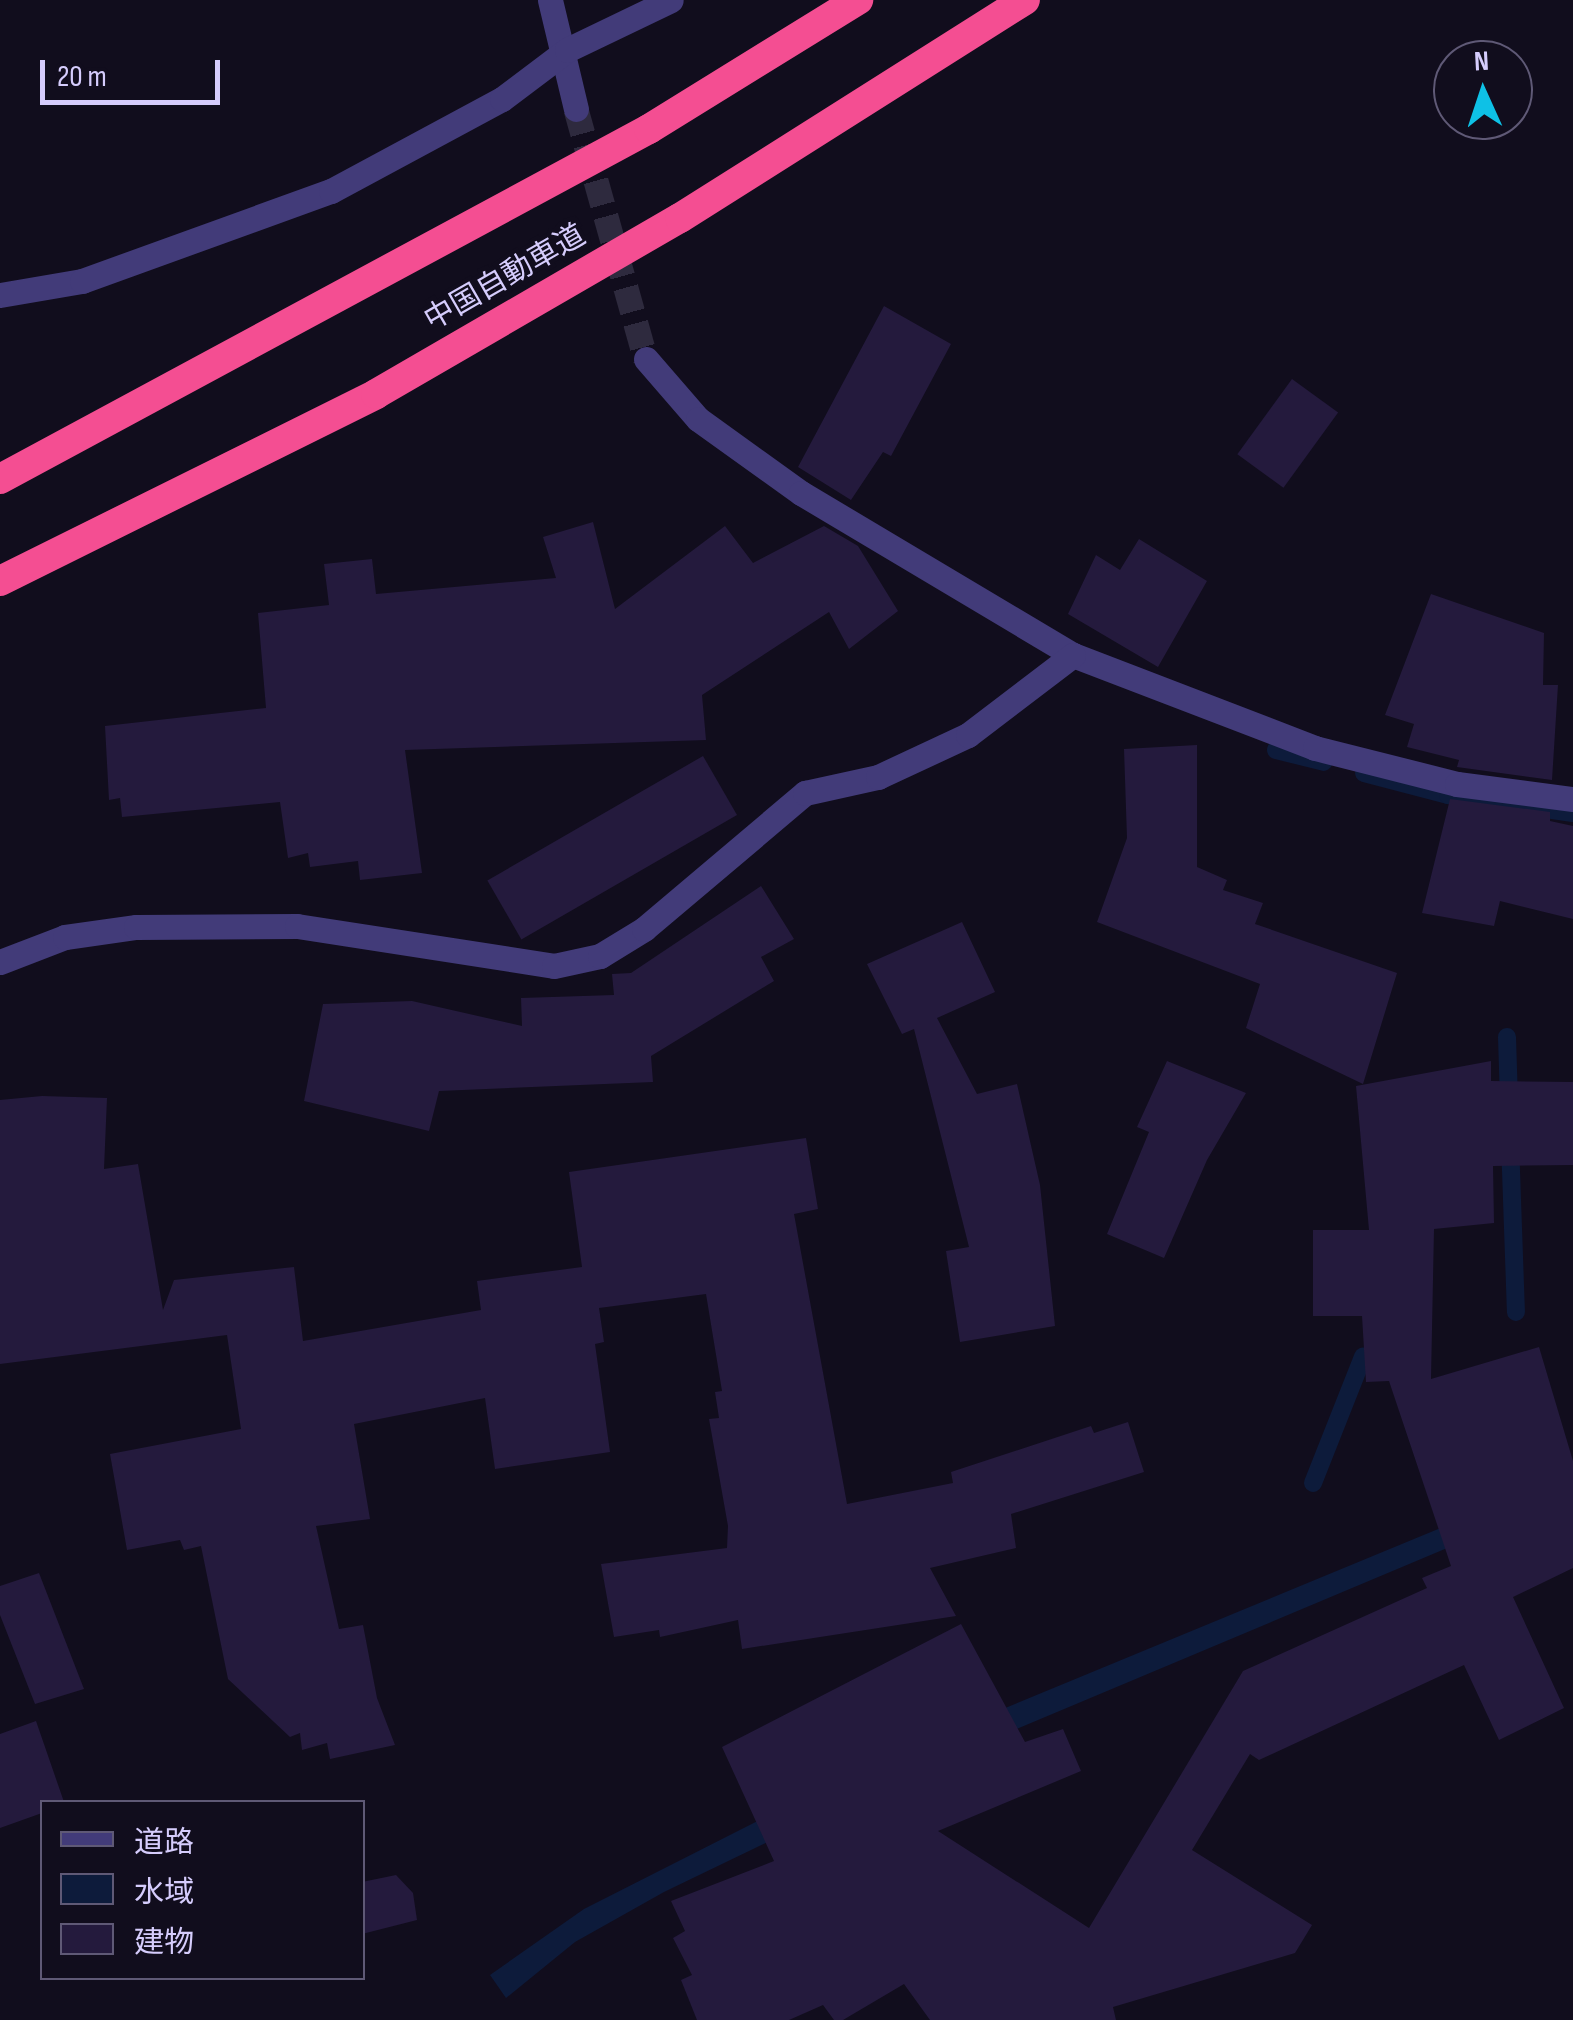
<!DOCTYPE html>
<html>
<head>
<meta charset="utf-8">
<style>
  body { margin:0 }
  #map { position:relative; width:1573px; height:2020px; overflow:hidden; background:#110d1d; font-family:"Sofia Sans Condensed","Noto Sans JP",sans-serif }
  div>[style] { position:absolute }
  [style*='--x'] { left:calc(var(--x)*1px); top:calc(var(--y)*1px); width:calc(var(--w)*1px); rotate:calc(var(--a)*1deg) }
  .water>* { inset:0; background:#0d1b3b }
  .stream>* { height:18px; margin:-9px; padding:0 9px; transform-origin:9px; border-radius:9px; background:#0d1b3b }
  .building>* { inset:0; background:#241a3d; transform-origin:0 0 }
  .minor-tunnel>* { height:25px; margin-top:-12.5px; transform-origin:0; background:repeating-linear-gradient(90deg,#2e2a3e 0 25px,transparent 0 37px) }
  .minor>* { height:25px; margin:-12.5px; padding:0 12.5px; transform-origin:12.5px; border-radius:12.5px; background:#423b79 }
  .motorway>* { height:30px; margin:-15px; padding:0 15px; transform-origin:15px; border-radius:15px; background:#f44e92 }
  span { translate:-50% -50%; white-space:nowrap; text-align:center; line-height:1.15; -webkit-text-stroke:9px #110d1d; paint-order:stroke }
  .street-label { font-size:30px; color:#d5ccfc }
  .legend { position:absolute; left:40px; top:1800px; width:325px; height:180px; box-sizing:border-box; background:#110d1d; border:2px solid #5f5976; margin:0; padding:12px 18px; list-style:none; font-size:30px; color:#d5ccfc }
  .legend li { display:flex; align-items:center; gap:20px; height:50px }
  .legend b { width:50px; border:2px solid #5f5976 }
  .north { position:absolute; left:1433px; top:40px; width:100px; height:100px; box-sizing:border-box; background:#110d1d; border:2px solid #5f5976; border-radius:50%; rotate:357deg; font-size:28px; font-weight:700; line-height:40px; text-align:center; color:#d5ccfc }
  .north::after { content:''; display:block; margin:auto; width:35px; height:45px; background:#0ec1e6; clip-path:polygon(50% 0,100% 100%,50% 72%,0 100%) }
  .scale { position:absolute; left:40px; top:60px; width:180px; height:45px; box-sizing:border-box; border:5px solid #d5ccfc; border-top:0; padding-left:12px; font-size:30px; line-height:35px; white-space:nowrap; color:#d5ccfc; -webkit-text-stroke:8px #110d1d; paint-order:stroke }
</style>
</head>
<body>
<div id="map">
  <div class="water">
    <i style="clip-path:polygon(1443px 1527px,1452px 1546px,898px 1779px,664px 1892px,575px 1942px,506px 1998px,490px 1975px,584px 1909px,870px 1764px)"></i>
  </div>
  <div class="stream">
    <i style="--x:1276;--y:750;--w:49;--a:14"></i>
    <i style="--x:1364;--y:773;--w:87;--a:14.7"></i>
    <i style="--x:1448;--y:795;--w:126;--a:8.2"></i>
    <i style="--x:1507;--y:1037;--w:64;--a:88.2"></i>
    <i style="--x:1510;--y:1142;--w:170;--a:88"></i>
    <i style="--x:1313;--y:1483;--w:136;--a:-68.4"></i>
  </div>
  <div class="building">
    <i style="clip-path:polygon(884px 306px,951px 344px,891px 456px,883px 452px,851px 500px,798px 467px)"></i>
    <i style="left:1292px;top:379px;width:57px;height:93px;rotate:36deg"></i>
    <i style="clip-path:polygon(593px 522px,615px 609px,725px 526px,753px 563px,824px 526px,858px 546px,898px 611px,849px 649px,829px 612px,702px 695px,706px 740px,405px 750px,422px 873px,360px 880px,358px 861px,310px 867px,308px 853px,288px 858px,280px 802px,122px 817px,120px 798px,109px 800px,105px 726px,266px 708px,258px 613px,329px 605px,324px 564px,372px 559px,376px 594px,556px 578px,543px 537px)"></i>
    <i style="clip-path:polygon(1139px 539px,1207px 581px,1158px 667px,1068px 614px,1096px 555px,1120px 570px)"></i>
    <i style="clip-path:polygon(1431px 594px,1544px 633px,1543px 685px,1558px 685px,1552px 780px,1457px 767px,1459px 760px,1407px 747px,1414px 724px,1385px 715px)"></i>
    <i style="clip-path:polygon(1197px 745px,1197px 867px,1227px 880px,1223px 890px,1263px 903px,1255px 924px,1397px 973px,1363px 1084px,1246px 1028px,1260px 984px,1097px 922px,1127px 838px,1124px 749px)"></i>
    <i style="left:703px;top:756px;width:68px;height:249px;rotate:60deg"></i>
    <i style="clip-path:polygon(1450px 799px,1550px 812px,1550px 821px,1573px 826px,1573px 919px,1500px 901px,1494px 926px,1422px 913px)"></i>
    <i style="clip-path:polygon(761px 886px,794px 939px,761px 957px,774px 981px,651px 1056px,653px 1082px,439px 1091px,429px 1131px,304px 1101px,323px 1004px,412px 1001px,522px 1026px,521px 998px,614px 995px,612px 974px,631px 973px)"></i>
    <i style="clip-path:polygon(962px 922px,995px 992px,937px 1018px,977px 1094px,1017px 1084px,1040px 1185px,1055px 1326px,960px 1342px,946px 1251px,969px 1247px,914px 1029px,902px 1034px,867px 964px)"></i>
    <i style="clip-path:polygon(1167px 1061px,1246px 1093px,1207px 1160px,1164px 1258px,1107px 1234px,1149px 1132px,1137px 1127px)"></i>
    <i style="clip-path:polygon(1491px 1061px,1491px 1081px,1573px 1082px,1573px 1165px,1493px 1166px,1494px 1223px,1434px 1229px,1431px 1379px,1539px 1347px,1573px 1461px,1573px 1568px,1513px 1597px,1564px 1708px,1499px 1740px,1464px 1665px,1259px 1760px,1250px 1754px,1192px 1850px,1312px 1925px,1295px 1953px,1113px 2007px,1116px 2020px,930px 2020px,904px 1984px,843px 2020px,834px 2020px,823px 2005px,789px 2020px,697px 2020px,681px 1980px,692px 1975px,673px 1938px,685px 1931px,671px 1901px,774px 1861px,722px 1747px,961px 1624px,1025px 1742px,1063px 1729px,1081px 1771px,938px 1831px,1089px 1928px,1243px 1671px,1427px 1588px,1422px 1578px,1451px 1566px,1389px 1381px,1366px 1382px,1362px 1316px,1313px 1316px,1313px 1230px,1369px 1230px,1356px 1086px)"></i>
    <i style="clip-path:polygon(42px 1096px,107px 1098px,104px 1169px,138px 1164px,163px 1310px,174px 1280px,294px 1267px,303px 1341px,481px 1310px,477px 1281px,582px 1267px,569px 1172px,806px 1138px,818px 1209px,794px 1214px,847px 1504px,953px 1483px,951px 1472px,1091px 1426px,1094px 1433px,1128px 1422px,1144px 1472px,1011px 1514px,1016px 1548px,930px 1568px,956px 1616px,742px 1649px,738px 1620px,660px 1637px,659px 1630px,614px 1637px,601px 1564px,727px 1548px,728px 1526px,709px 1419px,719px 1418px,715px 1392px,722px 1391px,706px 1294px,599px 1308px,604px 1342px,595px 1344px,610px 1452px,495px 1469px,485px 1398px,354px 1424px,370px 1519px,316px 1526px,339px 1629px,363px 1625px,377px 1698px,395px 1745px,330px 1759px,327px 1743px,302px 1750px,300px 1733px,290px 1737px,228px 1679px,201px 1546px,184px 1550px,180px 1540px,127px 1550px,110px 1454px,241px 1429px,227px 1335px,0 1364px,0 1100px)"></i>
    <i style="clip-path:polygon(39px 1573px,84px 1689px,35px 1704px,0 1615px,0 1586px)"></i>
    <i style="clip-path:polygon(36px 1721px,64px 1802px,42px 1802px,42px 1813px,0 1828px,0 1734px)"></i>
    <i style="clip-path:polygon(396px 1875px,413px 1893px,417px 1920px,362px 1934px,362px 1882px)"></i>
  </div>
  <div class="minor-tunnel">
    <i style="--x:576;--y:109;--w:260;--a:74.4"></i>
  </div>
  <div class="minor">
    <i style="--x:550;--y:0;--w:112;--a:76.6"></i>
    <i style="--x:0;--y:295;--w:83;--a:-9.7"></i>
    <i style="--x:82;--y:281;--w:265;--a:-19.9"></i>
    <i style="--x:331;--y:191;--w:194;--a:-28.3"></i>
    <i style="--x:502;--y:99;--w:81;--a:-37"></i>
    <i style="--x:567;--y:50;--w:115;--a:-25.7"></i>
    <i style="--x:646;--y:359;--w:79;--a:49.1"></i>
    <i style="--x:698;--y:419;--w:127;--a:35.7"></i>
    <i style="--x:801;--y:493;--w:317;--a:30.8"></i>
    <i style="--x:1073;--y:655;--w:259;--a:21"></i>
    <i style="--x:1315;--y:748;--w:146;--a:14.2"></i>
    <i style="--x:1457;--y:784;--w:117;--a:7.4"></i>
    <i style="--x:0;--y:962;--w:70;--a:-21"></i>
    <i style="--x:65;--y:937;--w:72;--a:-8"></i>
    <i style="--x:136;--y:927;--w:161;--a:-0.4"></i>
    <i style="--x:297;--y:926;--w:260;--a:8.8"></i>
    <i style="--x:554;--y:966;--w:47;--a:-12.3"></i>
    <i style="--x:600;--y:956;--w:52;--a:-31.5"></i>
    <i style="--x:644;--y:929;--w:211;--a:-40.2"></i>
    <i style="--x:805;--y:793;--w:75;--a:-12.4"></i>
    <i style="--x:878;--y:777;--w:99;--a:-25"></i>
    <i style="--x:968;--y:735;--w:132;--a:-37.3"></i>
  </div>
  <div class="motorway">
    <i style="--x:0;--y:479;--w:737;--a:-28.34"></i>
    <i style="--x:649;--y:129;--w:246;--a:-31.7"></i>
    <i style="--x:0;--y:581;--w:420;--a:-26.4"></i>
    <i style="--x:376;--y:394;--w:351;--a:-30.1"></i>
    <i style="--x:680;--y:218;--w:408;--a:-32.3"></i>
  </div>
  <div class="street-label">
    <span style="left:505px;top:278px;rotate:-30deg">中国自動車道</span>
  </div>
  <ul class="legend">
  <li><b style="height:12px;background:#423b79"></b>道路</li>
  <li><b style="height:28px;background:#0d1b3b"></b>水域</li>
  <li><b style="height:28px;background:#241a3d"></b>建物</li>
  </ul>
  <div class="north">N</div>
  <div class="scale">20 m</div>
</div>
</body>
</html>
